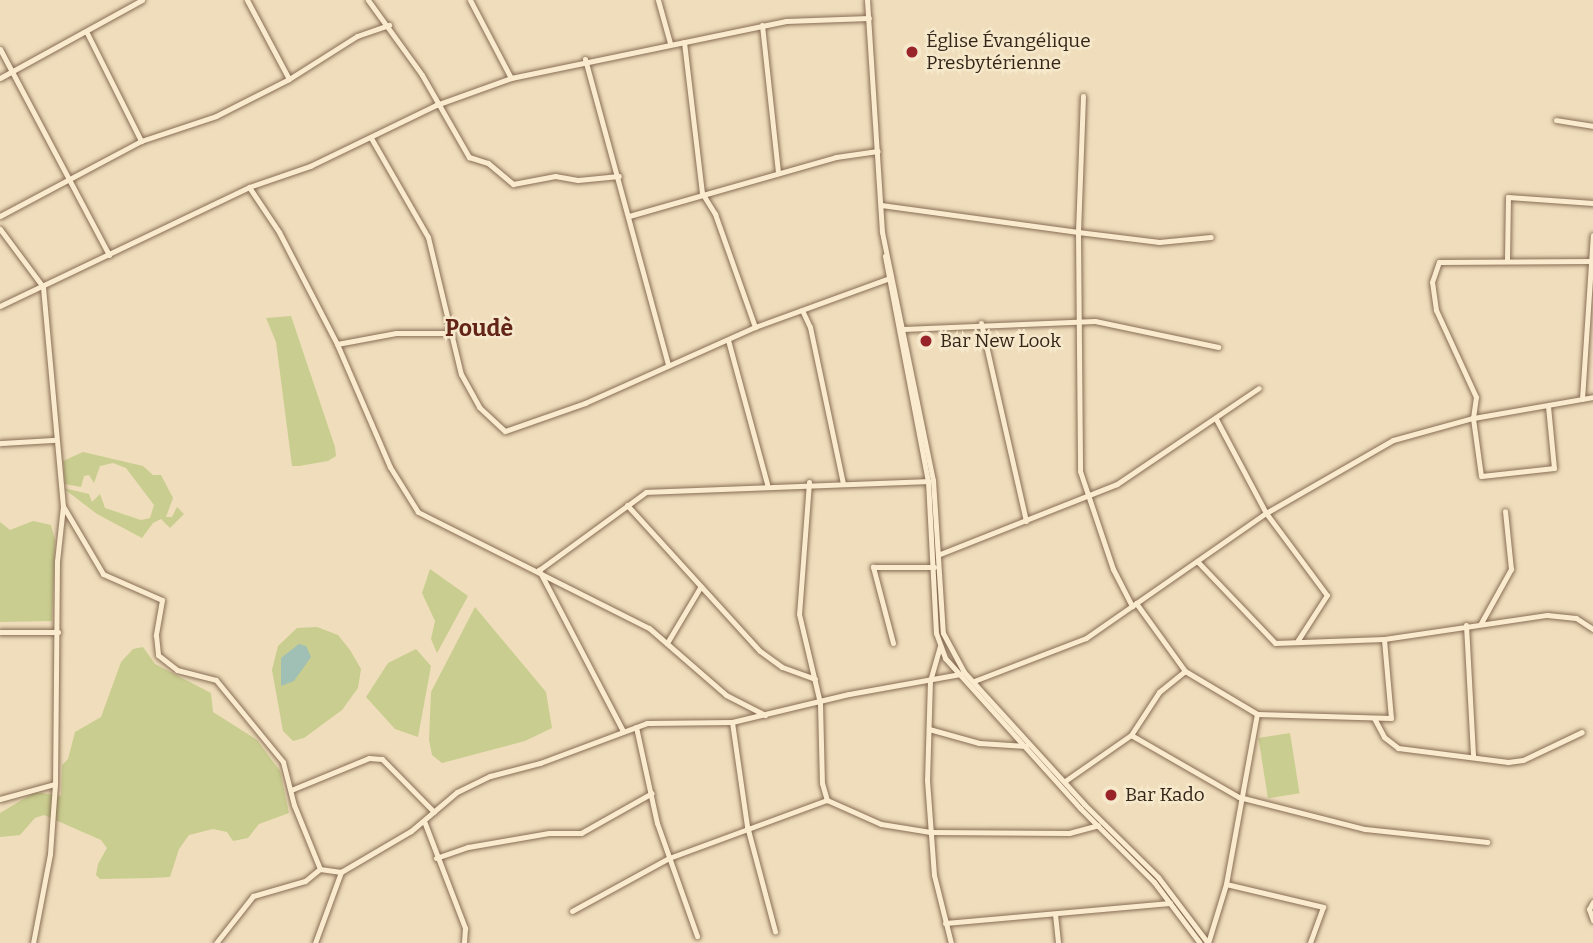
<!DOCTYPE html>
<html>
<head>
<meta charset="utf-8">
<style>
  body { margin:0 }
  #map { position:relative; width:1593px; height:943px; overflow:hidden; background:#efddbb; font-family:Bitter,serif }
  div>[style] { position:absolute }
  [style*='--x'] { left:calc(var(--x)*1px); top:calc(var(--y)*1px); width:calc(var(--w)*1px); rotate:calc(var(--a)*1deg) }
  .green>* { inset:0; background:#c9cd8f; transform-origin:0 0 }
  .water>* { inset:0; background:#a0c0b5 }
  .roads { filter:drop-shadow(0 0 2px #876d55) drop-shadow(0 0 2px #876d55) }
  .street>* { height:5px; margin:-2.5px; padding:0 2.5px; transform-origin:2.5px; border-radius:2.5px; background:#faebce }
  .dots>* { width:19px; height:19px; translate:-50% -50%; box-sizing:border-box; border:4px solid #f6e8cb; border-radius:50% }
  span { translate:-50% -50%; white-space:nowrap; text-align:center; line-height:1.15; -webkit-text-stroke:5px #f6e8cb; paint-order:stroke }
  .poi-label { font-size:19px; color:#35261a }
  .left { translate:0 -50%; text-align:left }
  .quarter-label { font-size:23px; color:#632518; font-weight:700 }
</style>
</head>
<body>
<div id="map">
  <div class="green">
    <i style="clip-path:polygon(291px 316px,335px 447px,336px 456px,328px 461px,299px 466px,292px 466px,276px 342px,266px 318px)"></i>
    <i style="clip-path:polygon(83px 452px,143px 466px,153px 475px,161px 475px,173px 498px,166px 517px,172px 517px,177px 507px,184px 514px,170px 528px,161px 519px,153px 523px,142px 538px,97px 514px,63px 488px,89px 494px,92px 502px,100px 494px,105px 508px,141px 520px,150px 518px,154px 505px,126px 468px,113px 463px,100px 466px,94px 483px,89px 475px,84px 476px,81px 487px,65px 484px,63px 461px)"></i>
    <i style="clip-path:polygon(33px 521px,51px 525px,55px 540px,52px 621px,0 622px,0 522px,10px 530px)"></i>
    <i style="clip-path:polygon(430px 569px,468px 596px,437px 653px,431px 639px,435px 621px,422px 593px)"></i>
    <i style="clip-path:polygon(475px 607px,546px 692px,552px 728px,525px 741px,442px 763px,432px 755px,429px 740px,431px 692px)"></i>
    <i style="clip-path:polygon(317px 627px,338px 635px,350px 650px,361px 669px,358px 688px,342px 710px,304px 738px,293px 741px,283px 731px,272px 670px,278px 646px,297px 628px)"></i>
    <i style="clip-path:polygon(143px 647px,155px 664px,211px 693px,213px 712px,257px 740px,280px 771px,289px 813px,259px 824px,248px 838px,233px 841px,227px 832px,213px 829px,189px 835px,179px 849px,170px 877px,152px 878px,100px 879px,96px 875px,98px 864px,107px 848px,101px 840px,44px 815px,35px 818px,20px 835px,0 837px,0 813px,35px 792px,61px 796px,62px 765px,68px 759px,75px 732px,101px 717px,121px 662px,133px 649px)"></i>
    <i style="clip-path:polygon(416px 649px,431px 666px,418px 737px,395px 729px,366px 697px,388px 663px)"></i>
    <i style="left:1290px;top:733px;width:61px;height:32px;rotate:81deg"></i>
  </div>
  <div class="water">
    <i style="clip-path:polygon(299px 644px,306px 646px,311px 657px,294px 681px,281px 686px,281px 658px)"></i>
  </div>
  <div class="roads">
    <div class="street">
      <i style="--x:247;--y:0;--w:89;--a:62"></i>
      <i style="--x:368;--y:0;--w:92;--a:54.2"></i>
      <i style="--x:422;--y:75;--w:95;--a:60.2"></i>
      <i style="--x:469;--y:157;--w:20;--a:18"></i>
      <i style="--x:488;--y:163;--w:33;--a:40"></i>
      <i style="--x:513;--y:184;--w:43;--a:-10.8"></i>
      <i style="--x:555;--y:176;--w:23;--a:10"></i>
      <i style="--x:578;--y:180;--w:41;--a:-5.6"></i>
      <i style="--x:470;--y:0;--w:88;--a:62.3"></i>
      <i style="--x:658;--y:0;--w:45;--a:74.4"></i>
      <i style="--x:867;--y:0;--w:232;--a:86.3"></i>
      <i style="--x:882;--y:232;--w:253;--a:78.4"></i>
      <i style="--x:933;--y:480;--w:153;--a:86.3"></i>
      <i style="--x:943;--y:633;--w:44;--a:61.7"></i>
      <i style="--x:964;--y:672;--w:178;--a:47.7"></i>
      <i style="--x:1084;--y:804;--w:104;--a:44.6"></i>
      <i style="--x:1158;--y:877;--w:83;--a:52.9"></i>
      <i style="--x:762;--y:25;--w:149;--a:83.8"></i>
      <i style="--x:87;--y:33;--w:121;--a:63.4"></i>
      <i style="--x:684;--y:42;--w:152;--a:83.2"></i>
      <i style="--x:702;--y:193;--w:25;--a:58"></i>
      <i style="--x:715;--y:214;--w:120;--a:70.5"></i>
      <i style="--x:0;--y:49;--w:233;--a:62.1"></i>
      <i style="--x:585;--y:59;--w:317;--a:74.8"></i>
      <i style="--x:0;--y:78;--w:162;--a:-28.8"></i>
      <i style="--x:1083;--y:96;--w:136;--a:92.1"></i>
      <i style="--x:1078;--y:232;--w:82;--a:7"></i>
      <i style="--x:1159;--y:242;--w:52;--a:-5.5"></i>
      <i style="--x:1556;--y:120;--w:37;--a:9"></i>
      <i style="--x:371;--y:138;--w:114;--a:60.1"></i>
      <i style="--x:428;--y:237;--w:141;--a:76.5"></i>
      <i style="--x:461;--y:374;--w:38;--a:61"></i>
      <i style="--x:479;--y:407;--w:35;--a:43"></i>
      <i style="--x:505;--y:431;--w:85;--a:-19.3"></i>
      <i style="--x:585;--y:403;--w:186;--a:-24.1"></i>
      <i style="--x:755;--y:327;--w:140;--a:-20"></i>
      <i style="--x:249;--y:187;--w:54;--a:56.3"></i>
      <i style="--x:279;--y:232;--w:126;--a:62.6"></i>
      <i style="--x:337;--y:344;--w:134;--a:66.7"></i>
      <i style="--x:390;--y:467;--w:53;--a:58.1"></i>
      <i style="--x:418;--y:512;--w:258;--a:26.7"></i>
      <i style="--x:649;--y:628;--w:102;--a:41"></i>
      <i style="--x:726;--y:695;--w:44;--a:27.1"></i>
      <i style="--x:881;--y:205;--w:199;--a:7.8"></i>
      <i style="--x:1078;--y:232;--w:239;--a:89.5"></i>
      <i style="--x:1080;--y:471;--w:103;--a:71.4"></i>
      <i style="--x:1113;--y:569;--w:42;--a:62.8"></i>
      <i style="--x:0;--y:216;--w:160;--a:-28"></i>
      <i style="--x:141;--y:141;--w:79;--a:-18.4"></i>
      <i style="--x:216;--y:116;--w:82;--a:-26.9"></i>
      <i style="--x:289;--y:79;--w:80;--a:-32.3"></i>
      <i style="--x:357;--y:36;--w:34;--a:-19"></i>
      <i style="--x:629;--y:216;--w:215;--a:-15.9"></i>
      <i style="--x:836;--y:157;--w:42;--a:-8.1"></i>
      <i style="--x:0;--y:229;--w:72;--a:53.4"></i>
      <i style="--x:43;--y:287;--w:220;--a:84.8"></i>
      <i style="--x:63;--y:506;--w:55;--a:96.2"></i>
      <i style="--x:57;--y:561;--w:223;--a:90.5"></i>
      <i style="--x:55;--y:784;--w:70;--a:94.1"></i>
      <i style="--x:50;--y:854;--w:91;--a:100.8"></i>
      <i style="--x:885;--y:256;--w:229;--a:79.2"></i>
      <i style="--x:928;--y:481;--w:152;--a:87"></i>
      <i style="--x:936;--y:633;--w:27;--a:70"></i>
      <i style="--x:945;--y:658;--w:202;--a:48"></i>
      <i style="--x:1080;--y:808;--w:105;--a:45"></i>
      <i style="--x:1154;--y:882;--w:76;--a:53"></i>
      <i style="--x:1507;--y:260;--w:63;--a:-89.1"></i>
      <i style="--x:1508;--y:197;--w:85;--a:4"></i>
      <i style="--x:0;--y:306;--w:276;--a:-25.5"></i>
      <i style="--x:249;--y:187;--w:65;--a:-19"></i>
      <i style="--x:310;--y:166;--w:140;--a:-25.8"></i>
      <i style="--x:436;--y:105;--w:80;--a:-19.8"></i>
      <i style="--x:511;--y:78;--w:281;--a:-11.7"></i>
      <i style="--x:786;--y:21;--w:83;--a:-2.1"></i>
      <i style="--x:802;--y:310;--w:19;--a:65"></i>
      <i style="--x:810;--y:327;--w:159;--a:78.1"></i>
      <i style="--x:981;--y:323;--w:203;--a:77.2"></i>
      <i style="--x:903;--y:329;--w:192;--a:-2.4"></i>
      <i style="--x:1095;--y:321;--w:126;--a:11.9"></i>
      <i style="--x:728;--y:340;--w:149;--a:74.8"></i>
      <i style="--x:337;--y:344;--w:60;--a:-10.6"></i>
      <i style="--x:396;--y:333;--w:55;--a:0"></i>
      <i style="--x:1582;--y:399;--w:164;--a:-86.2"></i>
      <i style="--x:1548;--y:406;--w:62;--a:84.5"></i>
      <i style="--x:1554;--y:468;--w:73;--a:173.7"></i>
      <i style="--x:1481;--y:476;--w:59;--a:-97.9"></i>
      <i style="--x:1473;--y:418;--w:21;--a:-82"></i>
      <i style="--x:1476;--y:397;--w:96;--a:-114.7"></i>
      <i style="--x:1436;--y:310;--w:28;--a:-98"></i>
      <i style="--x:1432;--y:282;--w:21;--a:-71"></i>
      <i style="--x:1439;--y:262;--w:154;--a:-0.4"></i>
      <i style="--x:1216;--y:419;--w:106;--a:62"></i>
      <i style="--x:1266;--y:513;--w:102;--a:53.4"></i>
      <i style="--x:1327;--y:595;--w:54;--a:122.8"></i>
      <i style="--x:0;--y:443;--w:54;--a:-3.2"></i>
      <i style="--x:809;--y:482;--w:132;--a:94.3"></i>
      <i style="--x:799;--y:614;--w:91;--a:76.7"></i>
      <i style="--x:820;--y:703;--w:80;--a:88.6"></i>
      <i style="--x:822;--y:783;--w:18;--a:74"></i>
      <i style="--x:827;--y:800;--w:59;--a:24"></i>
      <i style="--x:881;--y:824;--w:50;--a:9.3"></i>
      <i style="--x:930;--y:832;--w:139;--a:0.4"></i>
      <i style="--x:1069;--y:833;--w:30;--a:-15"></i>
      <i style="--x:627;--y:505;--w:197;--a:47.7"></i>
      <i style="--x:760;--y:651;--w:27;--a:36"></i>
      <i style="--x:782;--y:667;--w:35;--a:20"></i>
      <i style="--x:63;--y:506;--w:79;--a:59.5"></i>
      <i style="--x:103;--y:574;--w:64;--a:23.8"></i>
      <i style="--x:162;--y:600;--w:36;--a:100"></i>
      <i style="--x:156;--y:635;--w:20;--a:84"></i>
      <i style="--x:158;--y:655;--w:24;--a:38"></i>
      <i style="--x:177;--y:670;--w:40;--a:14.4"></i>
      <i style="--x:216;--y:680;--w:106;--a:50.7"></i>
      <i style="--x:283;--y:762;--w:44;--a:75.7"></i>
      <i style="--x:294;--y:805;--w:69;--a:67.9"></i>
      <i style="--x:940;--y:554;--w:190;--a:-21.6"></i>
      <i style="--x:1117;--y:484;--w:171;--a:-34.1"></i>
      <i style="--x:1197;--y:561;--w:113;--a:46.4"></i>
      <i style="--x:1275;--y:643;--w:109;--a:-2.1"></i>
      <i style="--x:1384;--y:639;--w:165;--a:-8.4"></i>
      <i style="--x:1547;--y:615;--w:29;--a:6"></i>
      <i style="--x:1576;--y:618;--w:20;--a:33"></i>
      <i style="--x:1136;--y:603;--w:84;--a:54.2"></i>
      <i style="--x:1185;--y:671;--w:84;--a:30.8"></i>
      <i style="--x:1257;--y:714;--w:134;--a:1.7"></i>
      <i style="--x:1391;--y:718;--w:79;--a:-95.1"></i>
      <i style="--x:1481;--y:623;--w:62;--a:-60.9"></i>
      <i style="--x:1511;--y:569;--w:58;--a:-95.9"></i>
      <i style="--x:1466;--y:625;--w:130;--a:86.9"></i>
      <i style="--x:0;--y:632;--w:58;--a:0"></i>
      <i style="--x:667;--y:643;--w:66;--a:-59.2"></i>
      <i style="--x:893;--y:643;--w:79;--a:-104.7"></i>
      <i style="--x:873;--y:567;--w:61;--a:0"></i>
      <i style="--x:940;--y:646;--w:35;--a:106"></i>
      <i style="--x:930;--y:680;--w:100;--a:91.7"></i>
      <i style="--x:927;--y:780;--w:95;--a:85.8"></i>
      <i style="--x:934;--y:875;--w:70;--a:76"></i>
      <i style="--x:974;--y:681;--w:120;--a:-21"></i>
      <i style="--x:1086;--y:638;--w:219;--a:-34.8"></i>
      <i style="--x:1266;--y:513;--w:146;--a:-29.9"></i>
      <i style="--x:1393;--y:440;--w:83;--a:-15.4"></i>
      <i style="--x:1473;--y:418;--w:122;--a:-9.9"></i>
      <i style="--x:1374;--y:718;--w:21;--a:62"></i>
      <i style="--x:1384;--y:737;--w:18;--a:38"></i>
      <i style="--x:1398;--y:748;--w:111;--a:7.3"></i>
      <i style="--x:1508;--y:762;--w:15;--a:-8"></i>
      <i style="--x:1523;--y:760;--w:65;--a:-25.4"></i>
      <i style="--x:732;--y:722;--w:105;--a:81.8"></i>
      <i style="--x:747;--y:826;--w:109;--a:75.1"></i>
      <i style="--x:636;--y:727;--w:98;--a:77.7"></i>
      <i style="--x:657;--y:823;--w:120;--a:70.5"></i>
      <i style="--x:929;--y:729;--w:52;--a:15.6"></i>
      <i style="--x:979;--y:743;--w:47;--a:3.7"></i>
      <i style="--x:623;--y:731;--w:182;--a:-117.6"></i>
      <i style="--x:539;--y:570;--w:132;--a:-36.1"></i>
      <i style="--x:646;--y:492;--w:282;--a:-2.2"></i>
      <i style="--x:1131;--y:735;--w:125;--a:29.9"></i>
      <i style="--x:1239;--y:797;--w:130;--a:14.3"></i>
      <i style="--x:1365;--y:829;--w:123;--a:6.1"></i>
      <i style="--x:1065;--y:781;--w:80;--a:-34.9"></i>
      <i style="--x:1131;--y:735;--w:51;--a:-56.9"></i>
      <i style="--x:1159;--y:692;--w:33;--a:-39"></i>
      <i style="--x:291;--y:790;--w:84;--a:-22.3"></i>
      <i style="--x:369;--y:758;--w:13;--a:4"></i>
      <i style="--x:382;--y:759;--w:74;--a:45.5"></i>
      <i style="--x:0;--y:799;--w:57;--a:-15.3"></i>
      <i style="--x:424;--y:821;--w:115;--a:69"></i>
      <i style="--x:465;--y:928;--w:15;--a:94"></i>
      <i style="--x:436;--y:858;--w:34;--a:-19"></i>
      <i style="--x:468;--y:847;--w:82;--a:-9.8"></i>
      <i style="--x:549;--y:833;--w:32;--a:0"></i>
      <i style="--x:581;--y:833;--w:81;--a:-29.4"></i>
      <i style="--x:1226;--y:884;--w:100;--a:13.3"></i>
      <i style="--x:1323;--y:907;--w:38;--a:110"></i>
      <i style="--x:1593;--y:902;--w:8;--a:120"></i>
      <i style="--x:1589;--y:909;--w:12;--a:70"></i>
      <i style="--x:572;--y:911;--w:111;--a:-28.7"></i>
      <i style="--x:669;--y:858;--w:168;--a:-20.2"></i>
      <i style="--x:1055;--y:914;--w:29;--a:84"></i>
      <i style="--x:945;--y:923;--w:226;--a:-5.1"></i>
      <i style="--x:216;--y:943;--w:60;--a:-51.8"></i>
      <i style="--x:253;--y:896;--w:54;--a:-16.1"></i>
      <i style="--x:305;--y:881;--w:19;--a:-39"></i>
      <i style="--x:320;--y:869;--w:21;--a:8"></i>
      <i style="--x:315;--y:943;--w:76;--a:-69.9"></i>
      <i style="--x:341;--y:872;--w:81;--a:-30.4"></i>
      <i style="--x:411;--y:831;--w:60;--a:-40.3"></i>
      <i style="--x:457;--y:792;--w:37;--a:-26"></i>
      <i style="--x:490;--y:776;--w:52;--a:-14.6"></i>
      <i style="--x:540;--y:763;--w:114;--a:-20.5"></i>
      <i style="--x:647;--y:723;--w:85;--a:-0.7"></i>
      <i style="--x:732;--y:722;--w:120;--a:-13.5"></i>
      <i style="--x:849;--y:694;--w:113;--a:-10.2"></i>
      <i style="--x:1208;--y:943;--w:62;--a:-73"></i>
      <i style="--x:1226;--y:884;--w:173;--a:-79.7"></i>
    </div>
  </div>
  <div class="dots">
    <i style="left:912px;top:52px;background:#982329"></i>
    <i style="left:926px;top:341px;background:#982329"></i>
    <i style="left:1111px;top:795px;background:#982329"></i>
  </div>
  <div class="poi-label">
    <span class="left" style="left:926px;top:52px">Église Évangélique<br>Presbytérienne</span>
    <span class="left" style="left:940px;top:341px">Bar New Look</span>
    <span class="left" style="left:1125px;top:795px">Bar Kado</span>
  </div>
  <div class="quarter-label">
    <span style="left:479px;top:328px">Poudè</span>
  </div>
</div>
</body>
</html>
